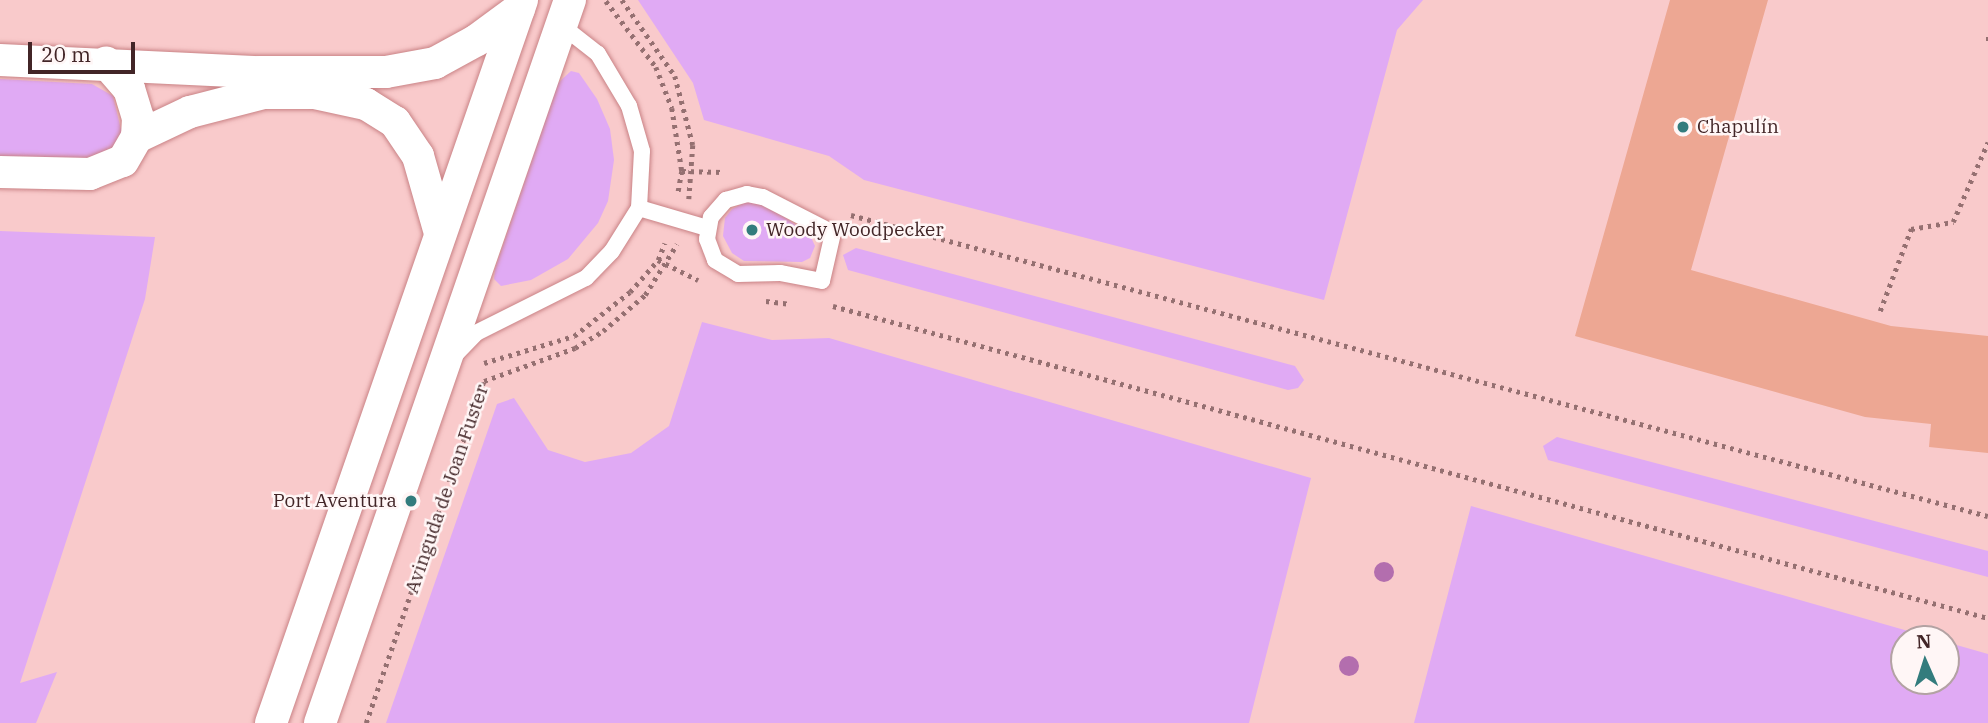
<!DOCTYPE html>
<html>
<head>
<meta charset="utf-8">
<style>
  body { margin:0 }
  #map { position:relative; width:1988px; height:723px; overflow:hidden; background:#f9cacb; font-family:"IBM Plex Serif",serif }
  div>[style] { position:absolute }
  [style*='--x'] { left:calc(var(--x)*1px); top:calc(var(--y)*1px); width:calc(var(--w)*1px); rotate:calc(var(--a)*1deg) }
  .green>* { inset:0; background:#e0aaf4 }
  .building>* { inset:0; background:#eda793 }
  .path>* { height:4.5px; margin-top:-2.25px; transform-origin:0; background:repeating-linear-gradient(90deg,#957071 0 3.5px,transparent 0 8.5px) }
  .roads { filter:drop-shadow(0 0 2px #c98285) drop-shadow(0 0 2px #c98285) }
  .service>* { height:16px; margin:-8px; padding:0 8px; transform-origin:8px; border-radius:8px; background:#fff }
  .minor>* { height:32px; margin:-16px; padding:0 16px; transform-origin:16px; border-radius:16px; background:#fff }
  .trees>* { width:20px; height:20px; margin:-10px; border-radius:50%; background:#b36eae }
  .dots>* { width:19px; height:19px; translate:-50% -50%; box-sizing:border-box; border:4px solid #fff6f6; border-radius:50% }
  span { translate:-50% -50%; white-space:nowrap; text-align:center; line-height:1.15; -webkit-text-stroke:5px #fff6f6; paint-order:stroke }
  .poi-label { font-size:19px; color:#422527 }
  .left { translate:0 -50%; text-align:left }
  .right { translate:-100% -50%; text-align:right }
  .street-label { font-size:19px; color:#422527 }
  .north { position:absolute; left:1890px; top:625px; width:70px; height:70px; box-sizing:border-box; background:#fff6f6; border:2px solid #b3a2a3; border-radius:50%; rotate:357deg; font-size:19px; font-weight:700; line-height:28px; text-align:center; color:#422527 }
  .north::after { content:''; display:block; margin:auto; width:24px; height:32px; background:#337c7d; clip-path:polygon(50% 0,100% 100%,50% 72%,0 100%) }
  .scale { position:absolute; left:28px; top:42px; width:107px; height:32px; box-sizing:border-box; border:4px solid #422527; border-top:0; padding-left:9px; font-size:21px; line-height:24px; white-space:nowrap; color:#422527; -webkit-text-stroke:5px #fff6f6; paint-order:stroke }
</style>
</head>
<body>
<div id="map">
  <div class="green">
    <i style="clip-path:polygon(638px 0,1423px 0,1397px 30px,1324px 300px,864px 180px,829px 156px,704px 120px,693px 83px)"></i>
    <i style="clip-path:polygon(571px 71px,579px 73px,597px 99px,610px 129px,614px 160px,608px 201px,598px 223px,568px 259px,531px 280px,501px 286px,494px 279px,495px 269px,558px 83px)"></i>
    <i style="clip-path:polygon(0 79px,92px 84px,113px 96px,122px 134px,113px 149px,95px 160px,0 161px)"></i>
    <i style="clip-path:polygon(748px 201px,767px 205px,810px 235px,815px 246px,810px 258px,802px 262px,744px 261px,732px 253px,723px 236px,725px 218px,732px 209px)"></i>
    <i style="clip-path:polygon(0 231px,155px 237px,145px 299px,20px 683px,57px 672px,36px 723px,0 723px)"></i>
    <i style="clip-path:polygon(856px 248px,1295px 366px,1304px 380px,1298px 388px,1288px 390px,848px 270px,843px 255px)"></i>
    <i style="clip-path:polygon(702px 322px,772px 340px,829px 338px,1311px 478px,1249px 723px,386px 723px,497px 404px,514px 398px,548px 450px,585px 462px,631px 453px,669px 426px)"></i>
    <i style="clip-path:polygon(1557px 437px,1988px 551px,1988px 577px,1548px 460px,1543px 446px)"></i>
    <i style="clip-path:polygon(1471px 506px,1936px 639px,1904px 639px,1904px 681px,1946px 681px,1946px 642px,1988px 654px,1988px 723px,1414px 723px)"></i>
  </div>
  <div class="building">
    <i style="clip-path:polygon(1670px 0,1768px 0,1691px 270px,1891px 326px,1988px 336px,1988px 453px,1929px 447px,1931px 424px,1865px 417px,1575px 336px)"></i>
  </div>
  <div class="path">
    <i style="--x:622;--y:0;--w:93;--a:55.1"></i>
    <i style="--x:675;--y:76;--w:71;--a:75.4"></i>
    <i style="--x:693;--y:145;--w:54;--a:94.2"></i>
    <i style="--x:606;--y:1;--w:83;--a:52.9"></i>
    <i style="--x:656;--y:67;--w:44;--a:68.7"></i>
    <i style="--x:672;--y:108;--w:64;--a:81"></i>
    <i style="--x:682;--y:171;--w:23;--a:100"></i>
    <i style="--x:1986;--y:39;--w:2;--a:0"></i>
    <i style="--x:682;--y:171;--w:41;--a:1.4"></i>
    <i style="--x:851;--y:215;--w:1176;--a:14.83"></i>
    <i style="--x:658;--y:260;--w:45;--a:26.6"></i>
    <i style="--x:766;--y:301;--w:23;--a:7"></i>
    <i style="--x:833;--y:306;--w:1196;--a:15.12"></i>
    <i style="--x:1880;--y:311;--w:88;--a:-69.3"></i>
    <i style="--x:1911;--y:229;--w:43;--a:-9.5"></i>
    <i style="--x:1953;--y:222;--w:87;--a:-66.4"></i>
    <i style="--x:484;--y:363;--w:94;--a:-16.7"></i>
    <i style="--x:574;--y:336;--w:71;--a:-38.2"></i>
    <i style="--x:630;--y:292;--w:43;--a:-48.8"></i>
    <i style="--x:658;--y:260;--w:18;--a:-68"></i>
    <i style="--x:366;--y:723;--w:362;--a:-71"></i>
    <i style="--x:484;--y:381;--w:97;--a:-19.9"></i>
    <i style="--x:575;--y:348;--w:33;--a:-31"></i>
    <i style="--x:603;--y:331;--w:55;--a:-40.6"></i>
    <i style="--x:645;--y:295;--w:60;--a:-57.9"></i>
  </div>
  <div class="roads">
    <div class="service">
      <i style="--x:747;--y:194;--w:16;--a:11"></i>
      <i style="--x:763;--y:197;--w:79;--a:27.2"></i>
      <i style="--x:833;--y:233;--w:49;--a:102.9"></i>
      <i style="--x:822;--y:281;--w:43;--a:-169.2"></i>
      <i style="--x:780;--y:273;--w:42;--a:178.6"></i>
      <i style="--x:738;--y:274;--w:27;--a:-149"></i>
      <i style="--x:715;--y:260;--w:22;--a:-111"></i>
      <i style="--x:707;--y:239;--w:22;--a:-80"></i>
      <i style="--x:711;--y:217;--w:23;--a:-49"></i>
      <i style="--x:726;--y:200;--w:22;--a:-16"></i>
      <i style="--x:639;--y:208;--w:71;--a:16.4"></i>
      <i style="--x:456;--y:354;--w:29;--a:-46"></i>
      <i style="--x:476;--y:333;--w:123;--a:-26.6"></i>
      <i style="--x:586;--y:278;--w:37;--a:-46"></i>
      <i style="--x:612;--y:251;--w:51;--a:-57.9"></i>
      <i style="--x:639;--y:208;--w:57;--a:-87"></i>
      <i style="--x:642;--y:151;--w:47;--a:-106.1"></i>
      <i style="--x:629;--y:106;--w:61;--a:-120.8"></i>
      <i style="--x:598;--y:54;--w:47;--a:-141.9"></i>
    </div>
    <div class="minor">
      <i style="--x:0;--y:60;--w:259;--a:2.7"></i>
      <i style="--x:259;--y:72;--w:127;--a:0"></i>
      <i style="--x:386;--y:72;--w:50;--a:-10.4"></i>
      <i style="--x:435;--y:63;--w:48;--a:-28.7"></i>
      <i style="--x:477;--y:40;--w:52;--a:-36.4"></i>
      <i style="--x:137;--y:137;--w:59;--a:-25.3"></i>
      <i style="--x:190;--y:112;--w:76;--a:-14.4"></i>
      <i style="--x:264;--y:93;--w:51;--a:0"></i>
      <i style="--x:315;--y:93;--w:52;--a:12.2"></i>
      <i style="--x:366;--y:104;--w:34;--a:32"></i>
      <i style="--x:395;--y:122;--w:41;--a:55.9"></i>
      <i style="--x:418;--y:156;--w:80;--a:74.1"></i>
      <i style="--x:0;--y:172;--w:90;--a:1.3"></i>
      <i style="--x:90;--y:174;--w:35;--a:-22"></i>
      <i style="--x:123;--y:161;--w:28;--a:-60"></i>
      <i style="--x:137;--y:137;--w:19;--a:-87"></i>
      <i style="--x:138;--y:118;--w:30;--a:-107"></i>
      <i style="--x:129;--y:89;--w:35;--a:-131"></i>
      <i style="--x:271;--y:723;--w:765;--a:-70.85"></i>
      <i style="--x:320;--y:723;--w:765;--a:-70.93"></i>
    </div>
  </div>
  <div class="trees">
    <i style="left:1384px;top:572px"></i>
    <i style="left:1349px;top:666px"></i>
  </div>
  <div class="dots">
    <i style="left:1683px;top:127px;background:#337c7d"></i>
    <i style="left:752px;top:230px;background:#337c7d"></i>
    <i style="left:411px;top:501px;background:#337c7d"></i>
  </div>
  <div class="poi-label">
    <span class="left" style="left:1697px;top:127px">Chapulín</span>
    <span class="left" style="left:766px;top:230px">Woody Woodpecker</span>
    <span class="right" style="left:397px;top:501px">Port Aventura</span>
  </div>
  <div class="street-label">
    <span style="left:447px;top:489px;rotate:-71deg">Avinguda de Joan Fuster</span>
  </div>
  <div class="north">N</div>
  <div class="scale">20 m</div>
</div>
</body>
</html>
